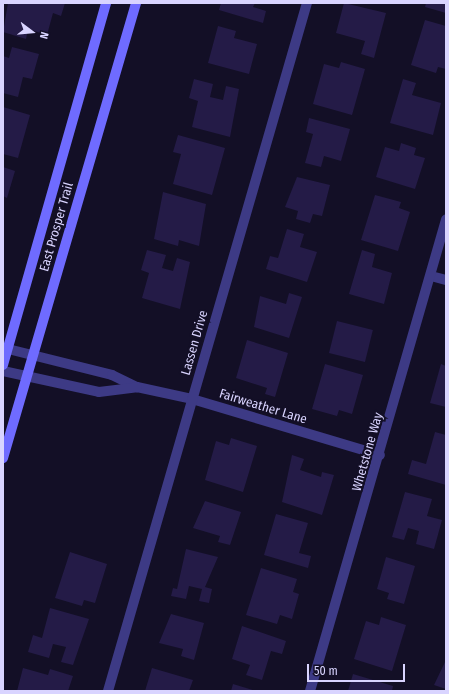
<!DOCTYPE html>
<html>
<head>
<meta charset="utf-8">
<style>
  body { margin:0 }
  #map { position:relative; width:449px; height:694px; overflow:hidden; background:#130f26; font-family:"Fira Sans Condensed",sans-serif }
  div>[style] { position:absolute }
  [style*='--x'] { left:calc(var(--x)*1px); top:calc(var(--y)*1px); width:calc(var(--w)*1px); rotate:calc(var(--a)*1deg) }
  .building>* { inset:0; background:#241b47; transform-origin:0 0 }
  .street>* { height:10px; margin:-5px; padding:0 5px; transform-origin:5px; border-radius:5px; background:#3d3a85 }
  .secondary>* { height:10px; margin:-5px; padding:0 5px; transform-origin:5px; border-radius:5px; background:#6f6bff }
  span { translate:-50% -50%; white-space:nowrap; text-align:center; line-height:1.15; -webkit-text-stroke:4px #130f26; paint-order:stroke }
  .street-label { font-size:13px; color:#d9d4ff }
  .frame { position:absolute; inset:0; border:4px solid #d9d4ff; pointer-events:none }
  .north { position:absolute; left:12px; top:12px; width:40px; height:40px; -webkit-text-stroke:3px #130f26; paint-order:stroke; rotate:106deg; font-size:11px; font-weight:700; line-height:16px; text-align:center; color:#d9d4ff }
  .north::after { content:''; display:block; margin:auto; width:14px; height:18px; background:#d9d4ff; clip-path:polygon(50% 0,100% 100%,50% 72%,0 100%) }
  .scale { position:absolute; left:307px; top:664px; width:98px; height:18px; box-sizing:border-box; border:2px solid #d9d4ff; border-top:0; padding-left:5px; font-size:12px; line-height:14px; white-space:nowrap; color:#d9d4ff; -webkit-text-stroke:3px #130f26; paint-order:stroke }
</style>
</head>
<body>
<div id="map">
  <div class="building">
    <i style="clip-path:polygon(8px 3px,65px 3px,61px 16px,53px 13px,47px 35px,28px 29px,26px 39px,3px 32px)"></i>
    <i style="clip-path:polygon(221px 3px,255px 3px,253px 7px,266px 11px,263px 23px,219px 10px)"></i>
    <i style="clip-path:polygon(344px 3px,386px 13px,374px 58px,361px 54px,365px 41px,336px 33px)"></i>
    <i style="clip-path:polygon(426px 3px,446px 3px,446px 13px,425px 7px)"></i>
    <i style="clip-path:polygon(425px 20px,446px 26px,446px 69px,438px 67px,436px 73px,411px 65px)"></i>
    <i style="clip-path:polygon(218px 26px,236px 31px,234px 38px,257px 44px,249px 74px,208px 63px)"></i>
    <i style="clip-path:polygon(12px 47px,39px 54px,32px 79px,23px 77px,18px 97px,3px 93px,3px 56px,9px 58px)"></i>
    <i style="clip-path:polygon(341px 62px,365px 69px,352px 115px,313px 104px,324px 64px,339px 68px)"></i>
    <i style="clip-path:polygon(194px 79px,213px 84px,210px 97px,223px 100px,226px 86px,239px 89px,230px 137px,192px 127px,198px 101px,189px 98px)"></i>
    <i style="clip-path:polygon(403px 79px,416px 83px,412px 95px,441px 103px,433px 135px,390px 123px)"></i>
    <i style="clip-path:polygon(3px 107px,30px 115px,18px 158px,3px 154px)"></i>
    <i style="clip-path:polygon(309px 118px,350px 129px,341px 161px,324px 156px,321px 167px,305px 163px,313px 134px,306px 132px)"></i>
    <i style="clip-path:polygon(178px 135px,225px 148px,212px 195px,173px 184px,181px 154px,173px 152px)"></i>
    <i style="clip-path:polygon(401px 143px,416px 148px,414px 155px,425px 158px,415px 189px,376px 177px,385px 147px,399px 151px)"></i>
    <i style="clip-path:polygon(3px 167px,15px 171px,7px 198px,3px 196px)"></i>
    <i style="clip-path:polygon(297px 177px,330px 185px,322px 216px,313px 214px,310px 223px,296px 219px,298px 211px,285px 207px)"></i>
    <i style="clip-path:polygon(163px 192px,206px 204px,199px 246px,179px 240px,178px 246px,154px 239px)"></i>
    <i style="clip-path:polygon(375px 195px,401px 202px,399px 208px,410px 212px,398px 251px,361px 240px)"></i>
    <i style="clip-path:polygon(287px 229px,304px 234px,300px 247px,317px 252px,307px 282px,266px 269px,270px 256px,278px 258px)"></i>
    <i style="clip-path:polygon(147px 250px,166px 255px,162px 268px,173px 271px,177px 258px,190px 262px,180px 309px,142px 298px,149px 273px,141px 270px)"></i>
    <i style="clip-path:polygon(362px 250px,375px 254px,372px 267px,392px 273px,384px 304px,349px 294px)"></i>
    <i style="clip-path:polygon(289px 293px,302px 297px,289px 338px,254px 327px,260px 296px,286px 304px)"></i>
    <i style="left:337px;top:321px;width:37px;height:33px;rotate:14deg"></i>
    <i style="clip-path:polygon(247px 340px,288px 353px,275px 397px,265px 394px,267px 388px,236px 378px)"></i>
    <i style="clip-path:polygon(325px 364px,363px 375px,352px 414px,339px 410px,337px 416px,312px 409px)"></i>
    <i style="clip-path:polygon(441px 364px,446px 366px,446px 407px,430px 403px)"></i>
    <i style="clip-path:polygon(435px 432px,446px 435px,446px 485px,408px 474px,412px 460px,426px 464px)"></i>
    <i style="clip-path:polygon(231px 438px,257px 446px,243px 492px,205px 480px,216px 441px,229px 445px)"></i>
    <i style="clip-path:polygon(292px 455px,304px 459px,300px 470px,321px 477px,322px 472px,334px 475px,322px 515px,282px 502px)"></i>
    <i style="clip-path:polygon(405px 492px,432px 499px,427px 516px,442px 520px,434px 549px,416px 544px,419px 531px,408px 528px,404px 540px,392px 537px)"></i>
    <i style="clip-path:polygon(205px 501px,241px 512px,230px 545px,218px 542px,220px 536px,193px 528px)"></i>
    <i style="clip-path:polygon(276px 514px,308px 523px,299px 553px,311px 556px,308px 568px,264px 555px)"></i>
    <i style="clip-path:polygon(186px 549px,218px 557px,205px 587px,212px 589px,209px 603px,199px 601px,202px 589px,189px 586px,186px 599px,171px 596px,173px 588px,177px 589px)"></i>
    <i style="clip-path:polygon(70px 552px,107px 564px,95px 603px,84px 600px,82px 606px,55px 598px)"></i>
    <i style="clip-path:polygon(386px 557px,415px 566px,404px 604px,387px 599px,389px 593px,377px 589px)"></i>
    <i style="clip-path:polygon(261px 568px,297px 579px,293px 592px,299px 594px,292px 619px,280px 615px,277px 624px,246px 615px)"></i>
    <i style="clip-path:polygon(50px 608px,89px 619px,73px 665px,61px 662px,66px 647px,53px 644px,49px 658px,28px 652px,33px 635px,42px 638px)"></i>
    <i style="clip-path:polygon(171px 614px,204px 623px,194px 660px,181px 656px,183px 649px,159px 643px)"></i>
    <i style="clip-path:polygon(381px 617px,406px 625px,392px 671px,354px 659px,366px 621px,379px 625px)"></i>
    <i style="clip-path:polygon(242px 626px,286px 641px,282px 654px,271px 651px,262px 680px,246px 675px,250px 665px,232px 659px)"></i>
    <i style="clip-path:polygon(446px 660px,446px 689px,434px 685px)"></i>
    <i style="clip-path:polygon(23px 668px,48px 675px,50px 669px,73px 676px,68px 691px,17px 691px)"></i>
    <i style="clip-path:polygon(152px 668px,193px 680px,189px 691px,145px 691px)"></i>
    <i style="clip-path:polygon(353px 674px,393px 686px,392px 691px,348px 691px)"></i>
    <i style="clip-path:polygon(233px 684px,256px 691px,231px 691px)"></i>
  </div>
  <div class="street">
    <i style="--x:431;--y:276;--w:16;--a:15"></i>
    <i style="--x:8;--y:349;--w:107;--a:14"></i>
    <i style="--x:112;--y:375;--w:28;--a:26"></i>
    <i style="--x:137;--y:387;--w:56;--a:12.3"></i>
    <i style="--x:192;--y:399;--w:196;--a:16.6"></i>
    <i style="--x:3;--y:371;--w:98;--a:12.3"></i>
    <i style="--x:99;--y:392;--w:38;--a:-7"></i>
    <i style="--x:108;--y:691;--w:716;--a:-73.87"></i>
    <i style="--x:310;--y:691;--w:491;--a:-73.9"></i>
  </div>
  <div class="secondary">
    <i style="--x:3;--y:365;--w:376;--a:-74.1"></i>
    <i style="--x:3;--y:458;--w:474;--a:-73.7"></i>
  </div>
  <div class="street-label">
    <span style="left:57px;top:227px;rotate:-74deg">East Prosper Trail</span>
    <span style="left:195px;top:343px;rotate:-74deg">Lassen Drive</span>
    <span style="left:263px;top:407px;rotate:17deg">Fairweather Lane</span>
    <span style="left:368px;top:452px;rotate:-74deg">Whetstone Way</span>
  </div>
  <div class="frame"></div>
  <div class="north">N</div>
  <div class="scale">50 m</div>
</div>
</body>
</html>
